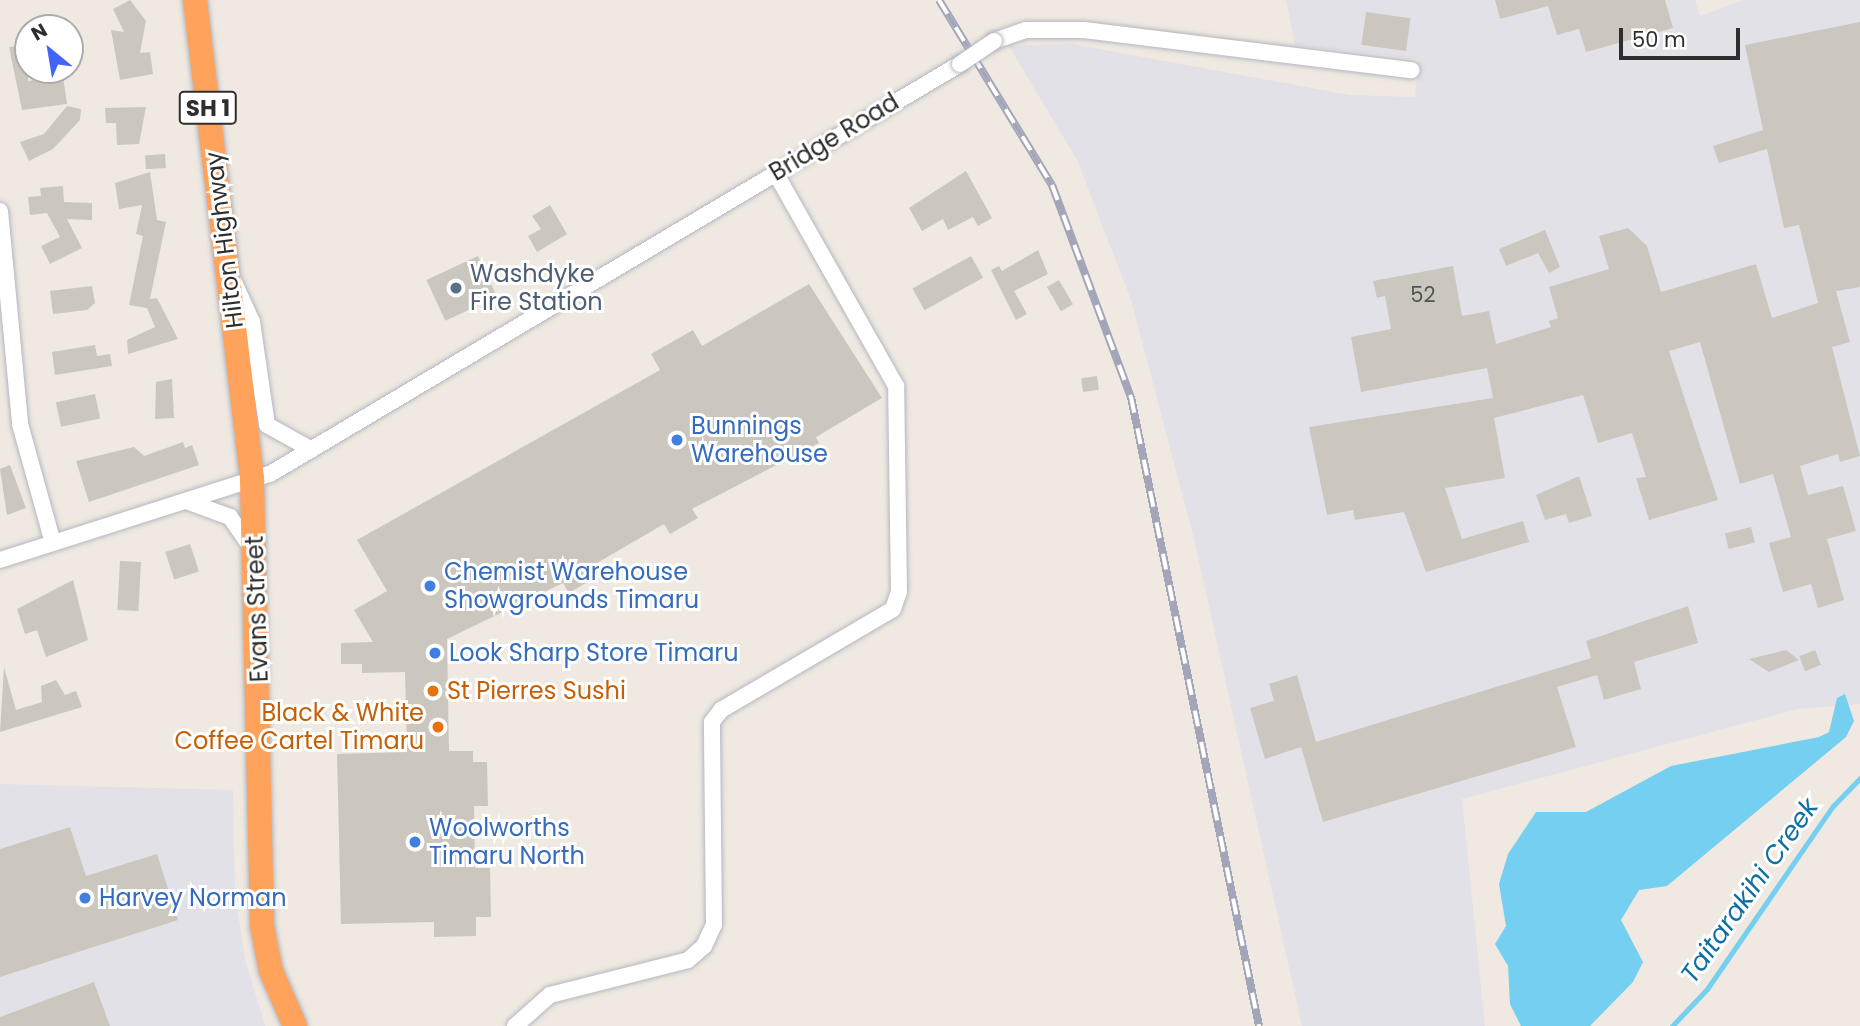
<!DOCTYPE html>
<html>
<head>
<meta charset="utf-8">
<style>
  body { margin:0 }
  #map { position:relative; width:1860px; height:1026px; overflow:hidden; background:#efe9e1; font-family:Poppins,sans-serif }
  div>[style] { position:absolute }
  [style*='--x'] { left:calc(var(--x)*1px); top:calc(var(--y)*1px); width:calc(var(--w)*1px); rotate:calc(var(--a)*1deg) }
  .industrial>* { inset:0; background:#e3e1e8 }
  .water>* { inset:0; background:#75cff0 }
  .stream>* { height:5px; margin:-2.5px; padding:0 2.5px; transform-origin:2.5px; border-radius:2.5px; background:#75cff0 }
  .building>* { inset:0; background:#cbc7bf; transform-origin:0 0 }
  .roads { filter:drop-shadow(0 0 2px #b4b7c1) drop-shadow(0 0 2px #b4b7c1) }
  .minor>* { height:16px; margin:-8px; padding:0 8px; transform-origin:8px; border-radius:8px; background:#fff }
  .highway>* { height:24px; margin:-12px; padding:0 12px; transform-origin:12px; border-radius:12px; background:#ffa35c }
  .rail>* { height:8px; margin-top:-4px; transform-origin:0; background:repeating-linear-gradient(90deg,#fff 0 16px,#a3a6b8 0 32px); box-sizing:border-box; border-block:2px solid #a3a6b8 }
  .bridges { filter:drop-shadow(0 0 2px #b4b7c1) drop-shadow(0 0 2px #b4b7c1) }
  .minor-bridge>* { height:16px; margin:-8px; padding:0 8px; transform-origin:8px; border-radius:8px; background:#fff }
  .dots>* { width:19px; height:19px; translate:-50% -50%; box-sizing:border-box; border:4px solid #fff; border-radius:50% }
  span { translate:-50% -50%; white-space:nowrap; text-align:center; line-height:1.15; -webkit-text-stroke:6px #fff; paint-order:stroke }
  .number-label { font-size:21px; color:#555452 }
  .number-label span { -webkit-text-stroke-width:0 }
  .shield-label span { padding:2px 5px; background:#fff; border:2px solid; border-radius:5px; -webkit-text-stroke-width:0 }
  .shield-label { font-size:23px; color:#2e2e2e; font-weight:700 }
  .street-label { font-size:24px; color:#2e2e2e }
  .service-label { font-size:24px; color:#4e5e75 }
  .left { translate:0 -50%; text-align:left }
  .shop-label { font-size:24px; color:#366cbe }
  .food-label { font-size:24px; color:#c56008 }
  .right { translate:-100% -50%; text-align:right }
  .water-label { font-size:26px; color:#0d6fa3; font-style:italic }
  .north { position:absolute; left:14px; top:14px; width:70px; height:70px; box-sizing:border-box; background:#fff; border:2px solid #ababab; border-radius:50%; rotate:330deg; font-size:19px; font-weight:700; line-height:28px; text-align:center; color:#2e2e2e }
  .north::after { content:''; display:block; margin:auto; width:24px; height:32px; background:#4264fb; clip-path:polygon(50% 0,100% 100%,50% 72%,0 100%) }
  .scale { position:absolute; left:1619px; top:28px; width:121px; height:32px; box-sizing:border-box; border:4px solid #2e2e2e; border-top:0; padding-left:9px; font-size:21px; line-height:24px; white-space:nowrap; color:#2e2e2e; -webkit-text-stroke:5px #fff; paint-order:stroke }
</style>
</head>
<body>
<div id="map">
  <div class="industrial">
    <i style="clip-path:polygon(1286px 0,1695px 0,1700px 16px,1744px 0,1860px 0,1860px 704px,1798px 709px,1462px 799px,1485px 1026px,1302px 1026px,1194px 539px,1131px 300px,1077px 160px,1009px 46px,1072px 44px,1350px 95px,1415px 97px,1419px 59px,1295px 45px)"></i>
    <i style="clip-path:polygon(0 784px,233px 790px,235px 894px,245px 959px,265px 1026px,0 1026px)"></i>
  </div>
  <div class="water">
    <i style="clip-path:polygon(1845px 694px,1854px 721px,1846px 737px,1667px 886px,1639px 890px,1621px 920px,1643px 962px,1633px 982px,1590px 1026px,1521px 1026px,1510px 1004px,1508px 966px,1495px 944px,1506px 926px,1499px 884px,1508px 854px,1536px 812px,1586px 812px,1671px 766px,1819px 737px,1829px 732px,1837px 698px)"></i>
  </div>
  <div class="stream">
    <i style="--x:1672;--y:1026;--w:51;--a:-46.6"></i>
    <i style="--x:1707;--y:989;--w:222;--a:-55.5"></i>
    <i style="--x:1833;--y:806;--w:39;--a:-46"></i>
  </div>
  <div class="building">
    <i style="clip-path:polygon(130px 0,146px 21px,140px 53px,150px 52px,153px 74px,120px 80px,111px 30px,124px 32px,113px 9px)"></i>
    <i style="clip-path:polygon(1495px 0,1665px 0,1673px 28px,1586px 52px,1579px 29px,1557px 35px,1548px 6px,1500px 19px)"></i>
    <i style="left:1366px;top:12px;width:45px;height:33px;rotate:8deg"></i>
    <i style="clip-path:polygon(1860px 22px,1860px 287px,1836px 291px,1850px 342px,1832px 347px,1860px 456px,1840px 462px,1838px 454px,1800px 466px,1808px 495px,1843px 486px,1856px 531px,1827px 539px,1844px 600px,1818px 608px,1811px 584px,1783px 592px,1769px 543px,1791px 537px,1773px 474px,1740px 484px,1700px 342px,1669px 351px,1718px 500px,1649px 520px,1636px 478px,1646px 477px,1632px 433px,1598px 443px,1583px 395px,1494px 418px,1505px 478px,1445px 488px,1462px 539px,1523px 521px,1529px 542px,1426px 572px,1404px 512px,1355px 520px,1353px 510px,1327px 515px,1309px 427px,1493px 398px,1487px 368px,1361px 392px,1351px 337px,1391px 329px,1385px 296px,1377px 298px,1373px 281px,1453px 266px,1462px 316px,1489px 311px,1496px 344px,1551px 327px,1549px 321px,1558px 318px,1549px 287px,1609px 269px,1599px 236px,1628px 228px,1647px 246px,1661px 292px,1756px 264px,1772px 318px,1818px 303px,1799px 225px,1784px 228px,1767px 149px,1719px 163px,1713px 146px,1763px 130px,1745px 45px)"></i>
    <i style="clip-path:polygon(28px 45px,28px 81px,63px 76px,67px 104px,22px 110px,9px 47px)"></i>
    <i style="clip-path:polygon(67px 106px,81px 109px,80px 120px,53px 149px,29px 161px,20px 142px,44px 134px)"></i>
    <i style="clip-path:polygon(146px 107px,139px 144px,117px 145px,116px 123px,106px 123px,105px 108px)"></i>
    <i style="left:165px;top:154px;width:14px;height:20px;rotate:86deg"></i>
    <i style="clip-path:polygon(966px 171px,992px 218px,978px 226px,973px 217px,948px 230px,943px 219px,922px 231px,909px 208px)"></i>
    <i style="clip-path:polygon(150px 172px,157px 220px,166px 222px,150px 299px,157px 298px,178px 339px,128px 354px,127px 340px,155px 327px,147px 308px,129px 305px,143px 236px,136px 234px,142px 205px,119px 209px,115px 183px)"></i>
    <i style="clip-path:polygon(63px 186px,64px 202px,92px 203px,92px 220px,67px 219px,82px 248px,50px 264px,41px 246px,60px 237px,47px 213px,30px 215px,28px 197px,41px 196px,40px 188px)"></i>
    <i style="clip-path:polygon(550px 205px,567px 234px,537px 252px,528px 236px,541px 229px,532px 216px)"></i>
    <i style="clip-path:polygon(1545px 230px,1560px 267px,1549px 273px,1538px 253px,1506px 266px,1499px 249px)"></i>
    <i style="clip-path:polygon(1038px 250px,1048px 274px,1014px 291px,1027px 314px,1016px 320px,991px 270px,999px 266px,1002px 271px)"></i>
    <i style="left:478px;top:256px;width:45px;height:57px;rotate:65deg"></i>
    <i style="left:971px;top:256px;width:25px;height:67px;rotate:61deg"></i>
    <i style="left:1059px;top:280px;width:28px;height:14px;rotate:60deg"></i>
    <i style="clip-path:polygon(809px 284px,882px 398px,816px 437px,819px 443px,692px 509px,698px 518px,670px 534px,664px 524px,585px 570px,591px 580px,569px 593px,563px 583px,447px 639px,449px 751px,473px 751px,473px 762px,487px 762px,488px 806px,474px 806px,475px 868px,490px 868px,491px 917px,476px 917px,476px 936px,434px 937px,434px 922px,341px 924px,337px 754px,407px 752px,405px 672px,362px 673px,362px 664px,341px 664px,341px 643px,373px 642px,354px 610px,387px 591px,357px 540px,660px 370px,651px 354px,693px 330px,702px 346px)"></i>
    <i style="clip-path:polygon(92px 286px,95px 303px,87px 310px,53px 314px,50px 291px)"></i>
    <i style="clip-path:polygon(95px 345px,97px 356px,110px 354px,112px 366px,55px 375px,52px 352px)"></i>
    <i style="left:1097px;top:376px;width:14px;height:16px;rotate:82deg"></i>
    <i style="clip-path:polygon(172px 379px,174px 418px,155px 419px,156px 382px)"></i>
    <i style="left:95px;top:394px;width:25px;height:40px;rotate:78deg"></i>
    <i style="clip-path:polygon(183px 442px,185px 448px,192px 445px,199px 465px,89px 502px,76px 461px,134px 447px,144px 456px)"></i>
    <i style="clip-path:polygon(10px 465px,26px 508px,7px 515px,0 469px)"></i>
    <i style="clip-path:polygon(1579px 476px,1592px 516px,1569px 523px,1566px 514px,1545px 520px,1536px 495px)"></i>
    <i style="left:1751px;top:527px;width:16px;height:27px;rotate:76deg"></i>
    <i style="left:190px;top:544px;width:29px;height:26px;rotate:72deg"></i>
    <i style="left:120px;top:561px;width:21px;height:49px;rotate:3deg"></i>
    <i style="clip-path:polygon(73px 580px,88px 640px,46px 657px,37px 630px,25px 634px,17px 609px)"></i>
    <i style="clip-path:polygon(1688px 606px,1698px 643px,1634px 662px,1641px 689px,1604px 700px,1597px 675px,1557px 687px,1576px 747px,1323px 822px,1301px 747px,1265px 759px,1250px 708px,1274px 701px,1269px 684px,1297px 675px,1316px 742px,1591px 658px,1586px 641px)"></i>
    <i style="clip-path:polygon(1786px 650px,1799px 660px,1769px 672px,1749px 659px)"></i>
    <i style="left:1815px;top:650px;width:16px;height:17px;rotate:68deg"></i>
    <i style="clip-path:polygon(4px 667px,16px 710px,42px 702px,41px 686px,56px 680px,65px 695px,76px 691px,82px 707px,0 732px)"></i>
    <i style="clip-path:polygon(70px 827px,86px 876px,157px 854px,178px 920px,0 977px,0 849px)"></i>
    <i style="clip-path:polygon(94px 982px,110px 1026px,0 1026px,0 1017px)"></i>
  </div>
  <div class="roads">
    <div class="minor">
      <i style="--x:994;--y:41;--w:34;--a:-19"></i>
      <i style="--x:1026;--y:30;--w:58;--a:0"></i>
      <i style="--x:1084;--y:30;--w:330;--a:7"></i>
      <i style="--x:0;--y:211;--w:214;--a:84.6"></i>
      <i style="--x:20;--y:424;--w:123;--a:74.5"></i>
      <i style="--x:234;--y:282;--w:44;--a:65.8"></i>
      <i style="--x:252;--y:322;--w:104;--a:81.7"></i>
      <i style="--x:267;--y:425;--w:51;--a:29.1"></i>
      <i style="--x:189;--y:502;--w:44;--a:20.1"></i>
      <i style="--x:230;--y:517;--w:38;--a:55"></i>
      <i style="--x:0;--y:560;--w:283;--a:-17.7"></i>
      <i style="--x:270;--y:474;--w:803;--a:-30.72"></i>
      <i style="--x:515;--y:1026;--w:47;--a:-41.5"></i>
      <i style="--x:550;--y:995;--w:142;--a:-14.2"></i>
      <i style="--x:688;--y:960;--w:21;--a:-41"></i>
      <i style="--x:704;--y:946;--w:23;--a:-65"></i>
      <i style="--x:714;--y:925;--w:203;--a:-90.6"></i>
      <i style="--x:712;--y:722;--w:15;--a:-53"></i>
      <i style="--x:721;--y:710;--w:199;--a:-30.4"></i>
      <i style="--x:893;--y:609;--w:18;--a:-71"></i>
      <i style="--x:899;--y:592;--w:206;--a:-90.8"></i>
      <i style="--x:896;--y:386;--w:246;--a:-119.5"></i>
    </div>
    <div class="highway">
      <i style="--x:195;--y:0;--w:484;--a:83.2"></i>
      <i style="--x:252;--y:481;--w:445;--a:88.7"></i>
      <i style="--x:262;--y:926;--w:46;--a:78.7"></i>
      <i style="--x:271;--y:971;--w:60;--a:66.4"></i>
    </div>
  </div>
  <div class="rail">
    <i style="--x:939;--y:0;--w:217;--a:58.6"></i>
    <i style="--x:1052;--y:185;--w:226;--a:69.6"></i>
    <i style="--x:1131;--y:397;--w:642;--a:78.5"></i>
  </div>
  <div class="bridges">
    <div class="minor-bridge">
      <i style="--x:960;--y:64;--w:41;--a:-34.1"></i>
    </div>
  </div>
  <div class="dots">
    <i style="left:456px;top:288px;background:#5c6f8a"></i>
    <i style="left:677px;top:440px;background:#3f7fe0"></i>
    <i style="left:430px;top:586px;background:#3f7fe0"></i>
    <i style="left:435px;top:653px;background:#3f7fe0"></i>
    <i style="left:433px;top:691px;background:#e8710a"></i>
    <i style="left:438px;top:727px;background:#e8710a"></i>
    <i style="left:415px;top:842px;background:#3f7fe0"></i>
    <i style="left:85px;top:898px;background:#3f7fe0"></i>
  </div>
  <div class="number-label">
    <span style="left:1423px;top:295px">52</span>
  </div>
  <div class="shield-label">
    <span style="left:208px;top:108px">SH 1</span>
  </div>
  <div class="street-label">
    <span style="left:834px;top:137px;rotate:-31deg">Bridge Road</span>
    <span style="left:224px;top:240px;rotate:-97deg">Hilton Highway</span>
    <span style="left:257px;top:609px;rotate:-92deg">Evans Street</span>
  </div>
  <div class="service-label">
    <span class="left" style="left:470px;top:288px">Washdyke<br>Fire Station</span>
  </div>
  <div class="shop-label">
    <span class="left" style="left:691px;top:440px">Bunnings<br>Warehouse</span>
    <span class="left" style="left:444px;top:586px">Chemist Warehouse<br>Showgrounds Timaru</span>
    <span class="left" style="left:449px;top:653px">Look Sharp Store Timaru</span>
    <span class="left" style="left:429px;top:842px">Woolworths<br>Timaru North</span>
    <span class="left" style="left:99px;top:898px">Harvey Norman</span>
  </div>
  <div class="food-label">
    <span class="left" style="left:447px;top:691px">St Pierres Sushi</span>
    <span class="right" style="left:424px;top:727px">Black &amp; White<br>Coffee Cartel Timaru</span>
  </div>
  <div class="water-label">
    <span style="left:1750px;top:891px;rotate:-55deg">Taitarakihi Creek</span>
  </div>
  <div class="north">N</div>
  <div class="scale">50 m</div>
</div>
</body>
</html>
